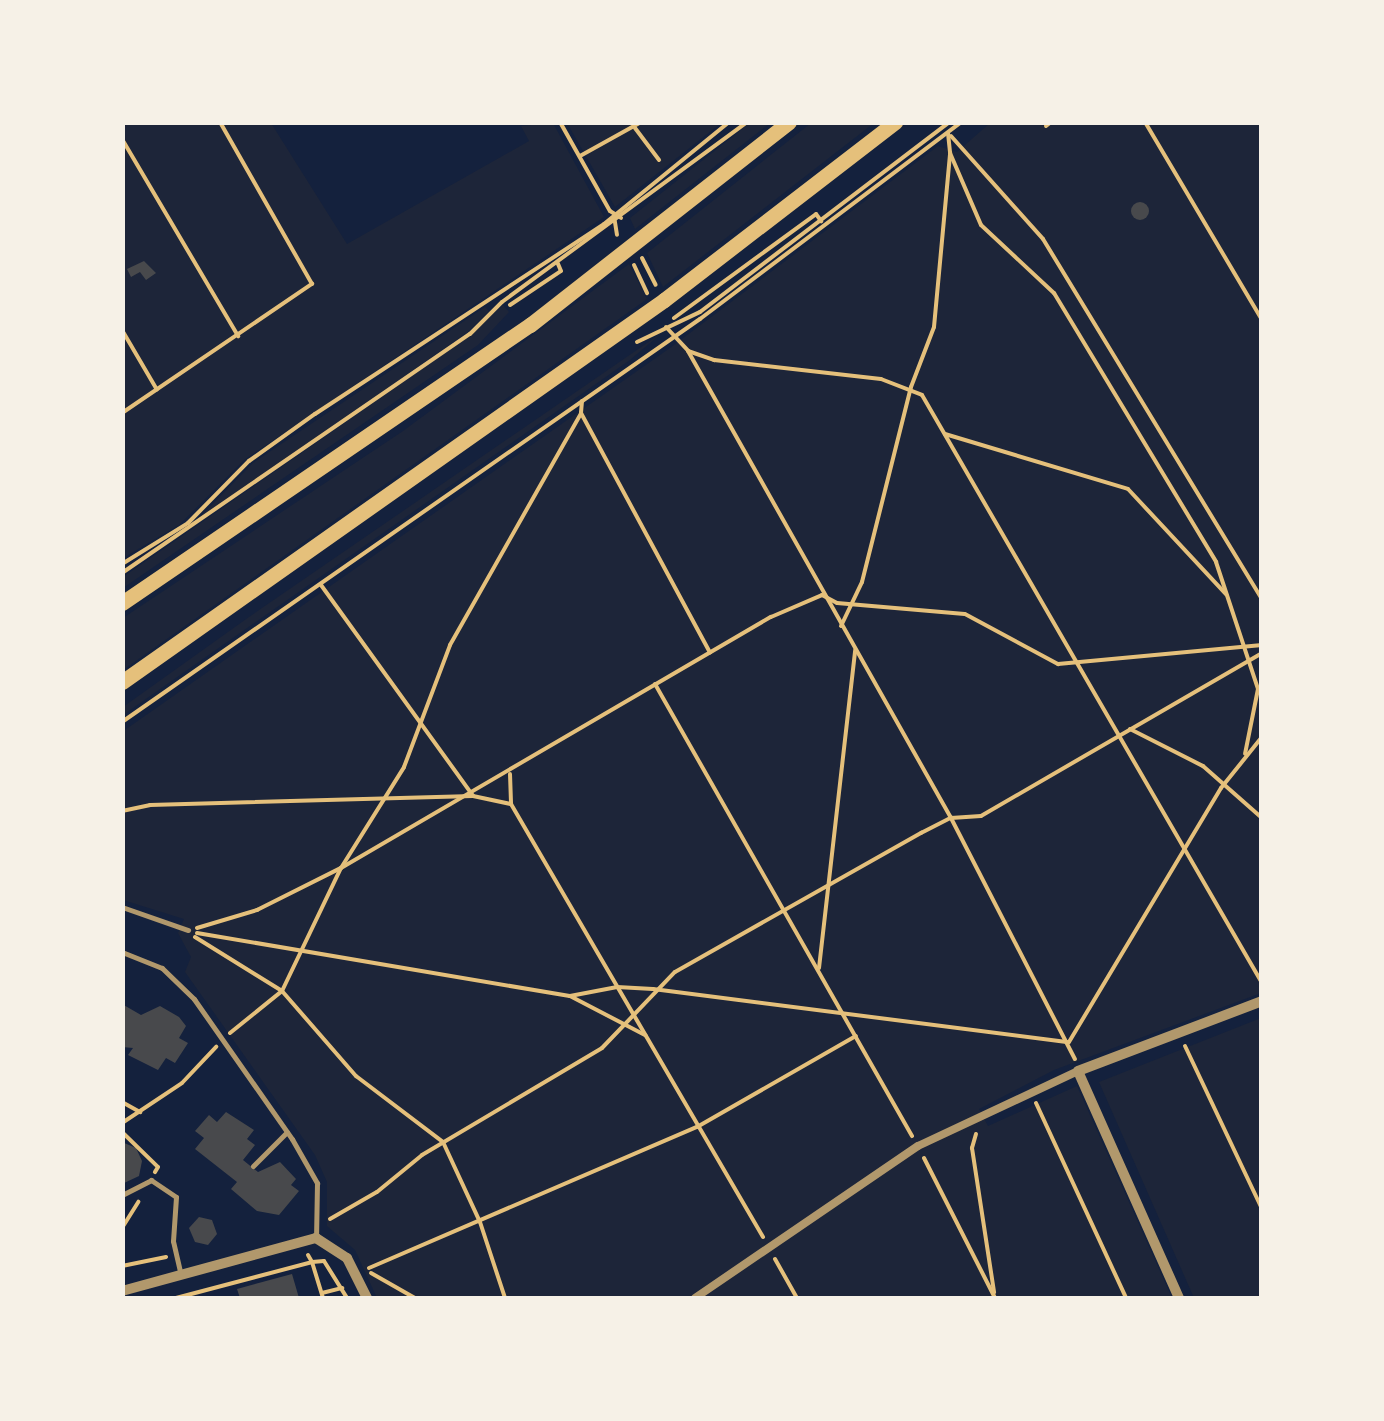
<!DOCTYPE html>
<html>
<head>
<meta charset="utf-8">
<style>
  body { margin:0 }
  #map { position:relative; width:1384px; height:1421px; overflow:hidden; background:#14213d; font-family:Cabin,sans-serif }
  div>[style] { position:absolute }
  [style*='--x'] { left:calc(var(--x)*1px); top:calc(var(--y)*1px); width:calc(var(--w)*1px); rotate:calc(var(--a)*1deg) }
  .green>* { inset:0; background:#1d2539 }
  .building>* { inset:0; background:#48494c }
  .round { border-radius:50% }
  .path>* { height:4px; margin:-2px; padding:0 2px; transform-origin:2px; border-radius:2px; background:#e5c07b }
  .service>* { height:5px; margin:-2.5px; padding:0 2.5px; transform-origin:2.5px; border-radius:2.5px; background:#b1986c }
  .pedestrian>* { height:8px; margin:-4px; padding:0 4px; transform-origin:4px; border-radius:4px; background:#b1986c }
  .minor>* { height:10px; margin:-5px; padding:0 5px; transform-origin:5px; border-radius:5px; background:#b1986c }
  .primary>* { height:15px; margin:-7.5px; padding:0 7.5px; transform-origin:7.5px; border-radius:7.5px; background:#e5c07b }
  span { translate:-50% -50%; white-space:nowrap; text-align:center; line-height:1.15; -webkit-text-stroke:10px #f6f1e7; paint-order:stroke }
  .frame { position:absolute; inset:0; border:125px solid #f6f1e7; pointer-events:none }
</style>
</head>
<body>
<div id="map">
  <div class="green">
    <i style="clip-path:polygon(751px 122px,770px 123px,635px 229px,630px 218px)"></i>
    <i style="clip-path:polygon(123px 123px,271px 123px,347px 244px,529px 141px,521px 126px,553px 123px,604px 217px,244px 460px,179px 525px,123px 558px)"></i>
    <i style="clip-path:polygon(567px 123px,721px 123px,615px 207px)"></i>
    <i style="clip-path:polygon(811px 123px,874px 123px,663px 287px,647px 253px)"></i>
    <i style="clip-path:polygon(990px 123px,1261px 123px,1261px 993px,1054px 1070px,979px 1109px,988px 1126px,1077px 1086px,1172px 1298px,377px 1298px,355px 1250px,327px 1226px,327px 1182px,315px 1155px,185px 972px,191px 957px,178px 933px,184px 919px,123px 900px,122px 732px,670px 348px,938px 146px,957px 152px)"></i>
    <i style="clip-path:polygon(629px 264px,647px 299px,123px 670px,123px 618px,403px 431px)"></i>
    <i style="clip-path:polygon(503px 305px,509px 312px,478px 345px,123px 588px,123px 577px,471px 335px)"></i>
    <i style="clip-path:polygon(485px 307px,489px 311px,469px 331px,191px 526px,253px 463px)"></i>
    <i style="clip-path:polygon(663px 332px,630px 360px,123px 715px,123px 707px,249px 617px)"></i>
    <i style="clip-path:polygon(1261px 1018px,1261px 1298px,1194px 1298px,1099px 1082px)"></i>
  </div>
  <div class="building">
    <i class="round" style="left:1131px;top:202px;width:18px;height:18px"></i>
    <i style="clip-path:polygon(144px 261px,156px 273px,146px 280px,140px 272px,131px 277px,127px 269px)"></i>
    <i style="clip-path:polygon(122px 1004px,141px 1015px,160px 1006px,179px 1017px,186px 1026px,179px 1038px,188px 1043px,175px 1063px,166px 1058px,158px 1070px,128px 1055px,133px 1048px,122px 1047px)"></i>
    <i style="clip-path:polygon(226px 1112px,254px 1130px,247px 1139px,255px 1145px,243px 1160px,258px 1172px,280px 1162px,296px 1179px,291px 1185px,299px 1191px,279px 1215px,257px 1211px,231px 1189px,237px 1182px,195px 1149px,204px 1138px,195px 1131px,209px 1115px,217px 1122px)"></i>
    <i style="clip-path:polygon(122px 1142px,136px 1148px,142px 1161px,139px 1176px,122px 1184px)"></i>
    <i style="clip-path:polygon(199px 1217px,212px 1220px,217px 1234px,208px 1245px,195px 1242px,189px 1228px)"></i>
    <i style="clip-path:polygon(292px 1274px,299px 1298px,240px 1298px,237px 1289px)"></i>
  </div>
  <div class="path">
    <i style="--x:560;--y:122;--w:102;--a:60.7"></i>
    <i style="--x:610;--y:211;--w:13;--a:32"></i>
    <i style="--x:1145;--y:122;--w:230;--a:59.4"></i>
    <i style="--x:1046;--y:126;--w:6;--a:-39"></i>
    <i style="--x:635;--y:128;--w:40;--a:53"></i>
    <i style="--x:948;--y:133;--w:20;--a:84"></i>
    <i style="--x:950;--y:153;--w:78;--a:66.7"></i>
    <i style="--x:981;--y:225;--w:100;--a:43"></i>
    <i style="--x:1054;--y:293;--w:314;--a:58.9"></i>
    <i style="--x:1216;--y:562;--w:134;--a:71.7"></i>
    <i style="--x:1258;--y:689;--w:66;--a:101.3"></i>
    <i style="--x:951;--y:136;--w:138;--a:48.2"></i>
    <i style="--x:1043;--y:239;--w:421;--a:58.7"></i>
    <i style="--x:122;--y:139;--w:229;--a:59.5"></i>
    <i style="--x:580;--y:156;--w:70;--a:-29.1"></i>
    <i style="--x:614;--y:216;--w:19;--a:81"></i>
    <i style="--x:642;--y:258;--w:30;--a:63"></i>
    <i style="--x:634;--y:265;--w:31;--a:65"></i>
    <i style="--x:510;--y:305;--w:61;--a:-33.7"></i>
    <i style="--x:561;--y:271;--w:8;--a:-113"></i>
    <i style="--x:674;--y:318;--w:176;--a:-36.2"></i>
    <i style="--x:816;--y:214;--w:9;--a:54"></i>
    <i style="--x:666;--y:327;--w:33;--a:47"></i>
    <i style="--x:688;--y:351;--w:536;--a:60.61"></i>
    <i style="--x:951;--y:818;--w:271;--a:62.8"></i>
    <i style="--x:122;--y:330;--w:69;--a:59.7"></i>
    <i style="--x:637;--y:342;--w:70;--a:-25.5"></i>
    <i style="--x:700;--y:312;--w:313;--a:-37.3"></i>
    <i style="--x:688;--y:351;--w:28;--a:19"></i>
    <i style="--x:714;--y:360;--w:168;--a:6.5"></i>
    <i style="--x:881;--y:379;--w:44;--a:21.3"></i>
    <i style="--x:922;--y:395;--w:679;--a:59.96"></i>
    <i style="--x:582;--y:401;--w:12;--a:95"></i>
    <i style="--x:581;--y:413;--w:272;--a:61.7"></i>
    <i style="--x:122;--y:413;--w:230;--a:-34.2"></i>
    <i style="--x:312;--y:284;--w:186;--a:-119.6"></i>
    <i style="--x:945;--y:434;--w:191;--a:16.7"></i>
    <i style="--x:1128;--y:489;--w:144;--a:47"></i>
    <i style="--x:122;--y:564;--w:78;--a:-31.8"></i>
    <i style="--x:188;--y:523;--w:87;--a:-45.5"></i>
    <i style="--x:249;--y:461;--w:81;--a:-35.5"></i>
    <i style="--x:315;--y:414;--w:346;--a:-33.3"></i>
    <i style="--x:604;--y:224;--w:161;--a:-39.2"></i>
    <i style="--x:122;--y:573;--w:422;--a:-34.5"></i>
    <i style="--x:470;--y:334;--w:45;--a:-45"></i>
    <i style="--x:502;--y:302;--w:304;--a:-36.3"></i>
    <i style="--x:321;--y:585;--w:260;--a:54.2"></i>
    <i style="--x:841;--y:626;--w:49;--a:-64.5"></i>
    <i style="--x:862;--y:582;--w:201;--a:-75.9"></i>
    <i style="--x:911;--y:387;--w:64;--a:-69"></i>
    <i style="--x:934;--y:327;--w:175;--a:-84.7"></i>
    <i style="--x:655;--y:684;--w:520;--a:60.38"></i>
    <i style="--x:122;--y:722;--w:705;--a:-34.89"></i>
    <i style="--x:700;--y:319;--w:327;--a:-37"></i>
    <i style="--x:1130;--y:729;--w:82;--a:26.9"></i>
    <i style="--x:1203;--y:766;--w:79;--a:41.4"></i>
    <i style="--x:510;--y:774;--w:30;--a:88"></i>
    <i style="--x:122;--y:811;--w:29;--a:-12"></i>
    <i style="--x:150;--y:805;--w:323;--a:-1.6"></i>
    <i style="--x:473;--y:796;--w:39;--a:12"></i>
    <i style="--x:511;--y:804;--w:501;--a:59.8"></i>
    <i style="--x:197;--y:928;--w:63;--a:-16.7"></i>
    <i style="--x:257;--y:910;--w:94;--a:-26.6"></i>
    <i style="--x:341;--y:868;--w:498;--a:-30.3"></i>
    <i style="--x:771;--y:617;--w:56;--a:-23.3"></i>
    <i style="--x:822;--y:595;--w:17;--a:28"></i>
    <i style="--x:837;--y:603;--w:128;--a:4.9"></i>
    <i style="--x:965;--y:614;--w:106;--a:28.3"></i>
    <i style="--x:1058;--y:664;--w:205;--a:-5.3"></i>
    <i style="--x:197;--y:933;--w:378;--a:9.6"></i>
    <i style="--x:570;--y:996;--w:48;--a:-10.8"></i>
    <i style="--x:617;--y:987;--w:36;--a:3"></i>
    <i style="--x:653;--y:989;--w:419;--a:7.3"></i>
    <i style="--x:1069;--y:1042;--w:296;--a:-59.1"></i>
    <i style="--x:1221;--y:788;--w:65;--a:-51.2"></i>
    <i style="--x:195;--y:937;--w:102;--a:31.8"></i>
    <i style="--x:282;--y:991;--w:113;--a:49"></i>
    <i style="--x:356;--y:1076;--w:109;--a:37.2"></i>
    <i style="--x:443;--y:1142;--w:88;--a:65.2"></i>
    <i style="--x:480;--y:1222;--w:80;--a:71.8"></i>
    <i style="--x:819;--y:968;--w:320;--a:-83.5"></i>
    <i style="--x:570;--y:996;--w:85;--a:27.5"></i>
    <i style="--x:230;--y:1033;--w:67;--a:-38.9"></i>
    <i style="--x:282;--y:991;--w:136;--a:-64.4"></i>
    <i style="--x:341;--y:868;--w:119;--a:-58"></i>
    <i style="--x:404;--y:767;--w:130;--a:-69.3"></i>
    <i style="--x:450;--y:645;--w:266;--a:-60.5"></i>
    <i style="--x:1185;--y:1046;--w:180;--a:64.7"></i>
    <i style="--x:122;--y:1102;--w:21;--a:29"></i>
    <i style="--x:1036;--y:1103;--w:215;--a:65.2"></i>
    <i style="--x:122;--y:1123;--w:72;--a:-33.7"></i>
    <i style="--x:182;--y:1083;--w:50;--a:-46.6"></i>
    <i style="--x:122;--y:1132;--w:50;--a:44.2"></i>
    <i style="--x:158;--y:1167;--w:6;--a:121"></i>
    <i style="--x:976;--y:1134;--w:15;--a:106"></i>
    <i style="--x:972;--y:1148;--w:146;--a:81.3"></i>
    <i style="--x:924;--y:1158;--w:157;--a:63.1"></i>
    <i style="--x:330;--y:1219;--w:54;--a:-29.9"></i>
    <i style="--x:377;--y:1192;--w:58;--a:-39.4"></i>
    <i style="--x:422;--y:1155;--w:209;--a:-30.7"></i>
    <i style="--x:602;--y:1048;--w:105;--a:-46.2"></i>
    <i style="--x:675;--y:972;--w:283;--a:-29.5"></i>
    <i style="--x:921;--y:833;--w:34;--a:-27"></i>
    <i style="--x:951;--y:818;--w:30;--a:-4"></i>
    <i style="--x:981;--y:816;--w:325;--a:-30.1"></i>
    <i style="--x:122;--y:1228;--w:31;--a:-58"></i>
    <i style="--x:308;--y:1255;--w:8;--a:60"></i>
    <i style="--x:312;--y:1262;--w:12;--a:-5"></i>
    <i style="--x:324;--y:1261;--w:44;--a:58.1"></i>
    <i style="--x:775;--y:1259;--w:45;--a:60.6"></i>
    <i style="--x:122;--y:1266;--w:45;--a:-11.6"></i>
    <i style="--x:369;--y:1268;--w:357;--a:-23.3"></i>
    <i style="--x:697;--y:1127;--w:183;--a:-29.8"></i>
    <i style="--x:371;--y:1273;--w:51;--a:29.6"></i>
    <i style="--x:322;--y:1293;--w:21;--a:-14"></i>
    <i style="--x:176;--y:1298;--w:141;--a:-14.8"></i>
    <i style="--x:312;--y:1262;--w:38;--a:73"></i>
  </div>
  <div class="service">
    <i style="--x:122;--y:907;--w:70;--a:19.2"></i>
    <i style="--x:122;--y:952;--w:43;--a:21.8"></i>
    <i style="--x:162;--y:968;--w:45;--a:44.1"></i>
    <i style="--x:194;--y:999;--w:171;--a:55"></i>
    <i style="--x:292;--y:1139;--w:51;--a:60.4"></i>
    <i style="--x:317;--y:1183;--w:55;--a:91"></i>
    <i style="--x:253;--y:1166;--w:48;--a:-45"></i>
    <i style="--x:122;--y:1195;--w:33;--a:-27"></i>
    <i style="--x:151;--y:1180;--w:30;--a:34"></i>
    <i style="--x:176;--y:1197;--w:44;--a:93.9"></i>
    <i style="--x:173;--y:1241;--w:32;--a:77"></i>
  </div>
  <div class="pedestrian">
    <i style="--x:695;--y:1298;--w:270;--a:-34.3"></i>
    <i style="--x:918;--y:1146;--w:177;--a:-25.1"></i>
  </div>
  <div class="minor">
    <i style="--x:122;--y:1291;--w:201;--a:-15.3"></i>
    <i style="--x:316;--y:1238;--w:37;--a:33"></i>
    <i style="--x:347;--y:1258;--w:45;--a:63.4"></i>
    <i style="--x:1179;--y:1298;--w:248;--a:-114"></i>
    <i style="--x:1078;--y:1071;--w:197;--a:-20.8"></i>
  </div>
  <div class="primary">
    <i style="--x:122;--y:603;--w:494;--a:-34.3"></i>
    <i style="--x:530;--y:325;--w:329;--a:-38.1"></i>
    <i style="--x:122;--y:682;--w:663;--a:-35.18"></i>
    <i style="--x:664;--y:300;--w:292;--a:-37.6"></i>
  </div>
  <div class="frame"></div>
</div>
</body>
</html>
